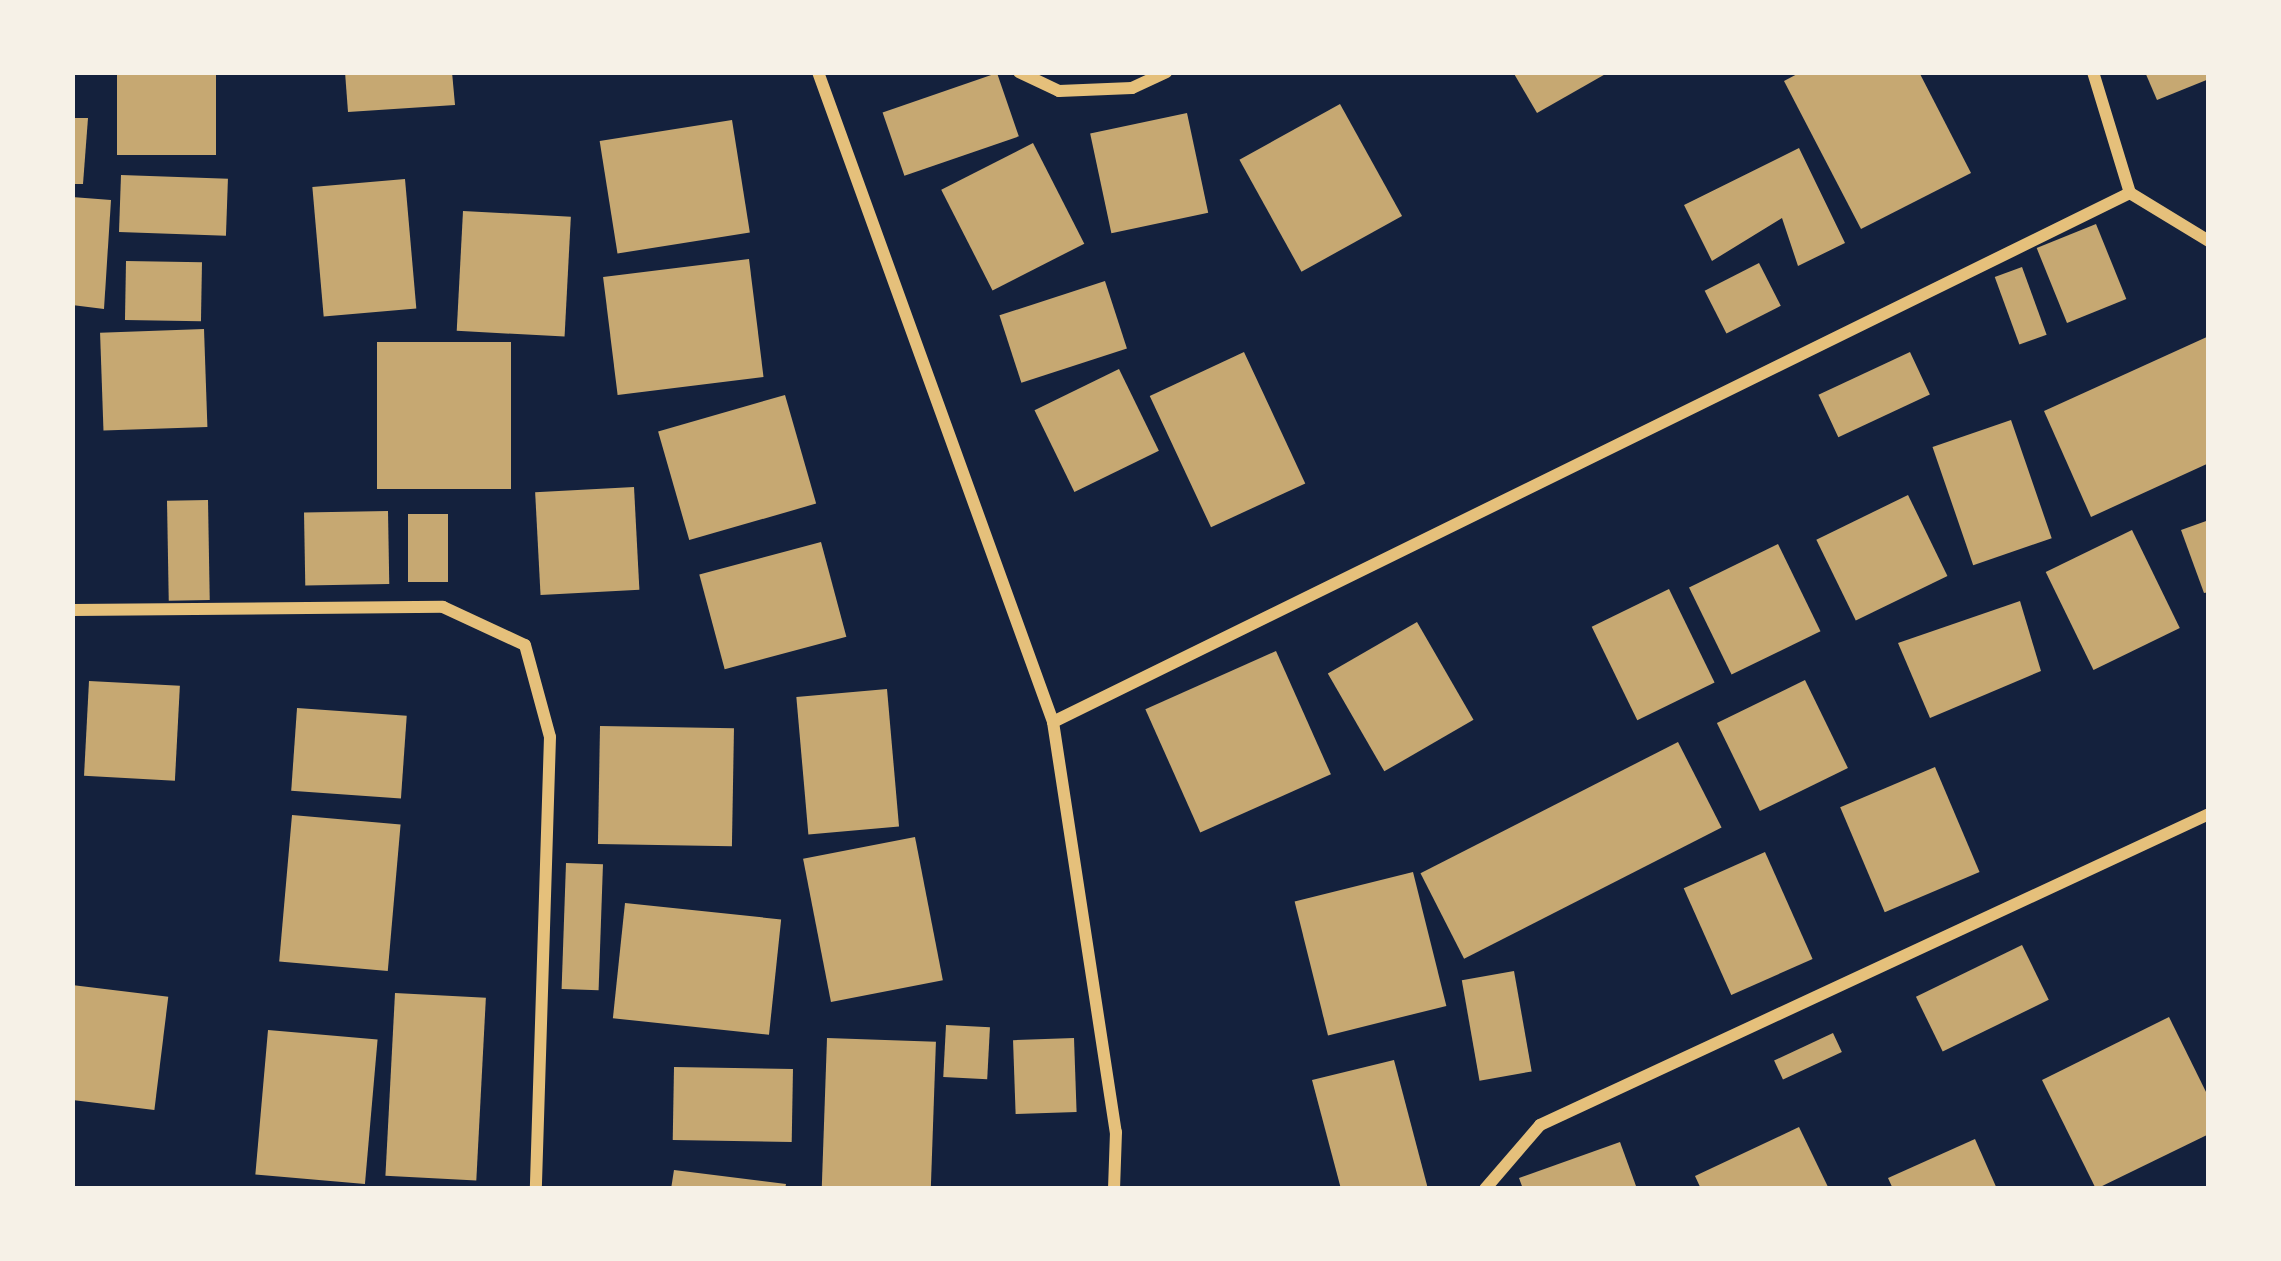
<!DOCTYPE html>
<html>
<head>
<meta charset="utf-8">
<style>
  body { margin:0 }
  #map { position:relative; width:2281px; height:1261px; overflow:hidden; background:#14213d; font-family:"Sofia Sans Condensed",sans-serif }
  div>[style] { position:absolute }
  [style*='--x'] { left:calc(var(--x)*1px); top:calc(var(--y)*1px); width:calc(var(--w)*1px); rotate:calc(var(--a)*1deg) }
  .building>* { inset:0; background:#c6a872; transform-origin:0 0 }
  .minor>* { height:12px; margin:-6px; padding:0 6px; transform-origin:6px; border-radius:6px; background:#e5c07b }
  span { translate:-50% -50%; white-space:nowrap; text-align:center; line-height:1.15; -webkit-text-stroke:9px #f6f1e7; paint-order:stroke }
  .frame { position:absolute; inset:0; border:75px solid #f6f1e7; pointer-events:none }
</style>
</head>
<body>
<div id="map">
  <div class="building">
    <i style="left:117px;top:72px;width:99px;height:83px"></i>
    <i style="clip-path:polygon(345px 72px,452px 72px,455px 105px,348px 112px)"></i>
    <i style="clip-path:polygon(1513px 72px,1609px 72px,1537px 113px)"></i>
    <i style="clip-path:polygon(1801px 72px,1919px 72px,1971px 173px,1861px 229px,1784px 81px)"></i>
    <i style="clip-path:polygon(2145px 72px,2209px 72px,2209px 79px,2157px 100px)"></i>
    <i style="left:997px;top:73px;width:67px;height:121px;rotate:71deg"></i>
    <i style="left:1340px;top:104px;width:128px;height:115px;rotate:61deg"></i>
    <i style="left:1187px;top:113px;width:102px;height:99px;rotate:78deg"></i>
    <i style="clip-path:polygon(72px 118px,88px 118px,83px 184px,72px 184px)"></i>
    <i style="left:732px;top:120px;width:114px;height:134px;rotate:81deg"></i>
    <i style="left:1033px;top:143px;width:113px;height:103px;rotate:63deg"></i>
    <i style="clip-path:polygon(1799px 148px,1845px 243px,1798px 266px,1782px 218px,1712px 261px,1684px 205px)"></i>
    <i style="left:121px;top:175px;width:107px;height:57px;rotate:2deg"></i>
    <i style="left:405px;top:179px;width:130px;height:93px;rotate:85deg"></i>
    <i style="clip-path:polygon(72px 197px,111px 200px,104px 309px,72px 305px)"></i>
    <i style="left:463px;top:211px;width:108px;height:120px;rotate:3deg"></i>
    <i style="left:2096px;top:224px;width:81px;height:64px;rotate:68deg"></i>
    <i style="left:749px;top:259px;width:119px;height:147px;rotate:83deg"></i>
    <i style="left:126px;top:261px;width:76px;height:59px;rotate:1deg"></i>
    <i style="left:1759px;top:263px;width:48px;height:61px;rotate:63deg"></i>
    <i style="left:2022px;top:267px;width:72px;height:29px;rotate:70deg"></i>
    <i style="left:1105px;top:281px;width:71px;height:111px;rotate:72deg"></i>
    <i style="left:204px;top:329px;width:98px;height:104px;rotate:88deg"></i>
    <i style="clip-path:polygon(2209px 336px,2209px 463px,2091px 517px,2044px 411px)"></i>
    <i style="left:377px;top:342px;width:134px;height:147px"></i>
    <i style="left:1244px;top:352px;width:145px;height:104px;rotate:65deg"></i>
    <i style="left:1910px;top:352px;width:47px;height:101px;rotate:65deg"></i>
    <i style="left:1119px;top:369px;width:91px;height:94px;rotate:64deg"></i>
    <i style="left:785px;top:395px;width:113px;height:132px;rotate:74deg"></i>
    <i style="left:2011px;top:420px;width:125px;height:83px;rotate:71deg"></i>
    <i style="left:634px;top:487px;width:103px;height:99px;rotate:87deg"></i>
    <i style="left:1908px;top:495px;width:90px;height:102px;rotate:64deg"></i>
    <i style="left:208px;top:500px;width:100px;height:41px;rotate:89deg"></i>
    <i style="left:388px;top:511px;width:73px;height:84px;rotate:89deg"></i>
    <i style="left:408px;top:514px;width:40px;height:68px"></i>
    <i style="clip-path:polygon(2209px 520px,2209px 592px,2204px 593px,2181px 530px)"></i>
    <i style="left:2132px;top:530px;width:109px;height:96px;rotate:64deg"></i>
    <i style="left:821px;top:542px;width:98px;height:126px;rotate:75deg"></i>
    <i style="left:1778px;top:544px;width:97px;height:99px;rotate:64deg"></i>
    <i style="left:1669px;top:589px;width:104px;height:86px;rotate:64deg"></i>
    <i style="clip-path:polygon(2020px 601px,2041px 671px,1930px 718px,1898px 643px)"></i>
    <i style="left:1417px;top:622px;width:113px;height:103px;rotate:60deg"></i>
    <i style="left:1276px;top:651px;width:135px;height:143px;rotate:66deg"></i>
    <i style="left:1805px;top:680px;width:98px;height:98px;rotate:64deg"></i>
    <i style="left:89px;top:681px;width:91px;height:95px;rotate:3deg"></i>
    <i style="left:887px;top:689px;width:138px;height:91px;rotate:85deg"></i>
    <i style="left:297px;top:708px;width:110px;height:83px;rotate:4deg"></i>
    <i style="left:600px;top:726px;width:134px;height:118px;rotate:1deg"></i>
    <i style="left:1678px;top:742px;width:96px;height:289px;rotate:63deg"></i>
    <i style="left:1935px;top:767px;width:114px;height:103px;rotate:67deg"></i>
    <i style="left:292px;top:815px;width:109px;height:147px;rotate:5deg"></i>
    <i style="left:915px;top:837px;width:146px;height:114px;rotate:79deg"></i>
    <i style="left:1765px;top:852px;width:117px;height:89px;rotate:66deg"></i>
    <i style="left:566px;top:863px;width:37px;height:126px;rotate:2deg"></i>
    <i style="left:1413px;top:872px;width:138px;height:122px;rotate:76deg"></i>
    <i style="left:625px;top:903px;width:157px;height:116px;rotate:6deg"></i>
    <i style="left:2022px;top:945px;width:61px;height:118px;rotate:64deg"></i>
    <i style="left:1514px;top:971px;width:102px;height:53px;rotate:80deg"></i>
    <i style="left:72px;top:985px;width:97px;height:114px;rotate:7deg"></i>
    <i style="left:395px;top:993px;width:91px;height:183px;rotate:3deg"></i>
    <i style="clip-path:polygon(2169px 1017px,2209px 1098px,2209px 1134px,2096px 1189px,2042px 1080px)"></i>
    <i style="left:946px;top:1025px;width:44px;height:52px;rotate:3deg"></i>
    <i style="left:268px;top:1030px;width:110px;height:145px;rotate:5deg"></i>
    <i style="left:1833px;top:1033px;width:21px;height:65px;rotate:65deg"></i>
    <i style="left:827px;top:1038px;width:109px;height:151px;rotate:2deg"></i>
    <i style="left:1074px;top:1038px;width:74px;height:61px;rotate:88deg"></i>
    <i style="clip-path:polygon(1394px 1060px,1428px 1189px,1341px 1189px,1312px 1080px)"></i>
    <i style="left:674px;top:1067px;width:119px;height:73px;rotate:1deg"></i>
    <i style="clip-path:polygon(1799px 1127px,1829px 1189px,1701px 1189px,1695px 1176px)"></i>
    <i style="clip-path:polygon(1975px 1139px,1997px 1189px,1893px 1189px,1888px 1178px)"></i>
    <i style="clip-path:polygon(1620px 1142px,1636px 1186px,1523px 1189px,1519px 1178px)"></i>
    <i style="clip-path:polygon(674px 1170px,786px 1184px,785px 1189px,671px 1189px)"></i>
  </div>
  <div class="minor">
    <i style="--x:818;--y:72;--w:691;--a:70.12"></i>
    <i style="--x:1053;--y:722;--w:415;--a:81.3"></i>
    <i style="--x:1116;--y:1132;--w:57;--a:92"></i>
    <i style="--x:1019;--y:72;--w:44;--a:25.4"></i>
    <i style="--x:1059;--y:91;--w:73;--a:-2.4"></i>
    <i style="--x:1132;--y:88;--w:38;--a:-25"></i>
    <i style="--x:2093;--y:72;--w:127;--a:73"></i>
    <i style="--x:2130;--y:193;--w:92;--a:31.3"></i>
    <i style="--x:72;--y:610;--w:371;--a:-0.5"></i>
    <i style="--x:443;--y:607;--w:90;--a:24.9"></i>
    <i style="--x:525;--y:645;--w:95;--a:74.8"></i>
    <i style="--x:550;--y:737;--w:452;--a:91.8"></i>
    <i style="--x:1053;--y:722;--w:1200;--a:-26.16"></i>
    <i style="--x:1485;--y:1189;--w:84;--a:-49.3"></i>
    <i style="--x:1540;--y:1125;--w:738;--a:-24.93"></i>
  </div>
  <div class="frame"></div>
</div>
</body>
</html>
